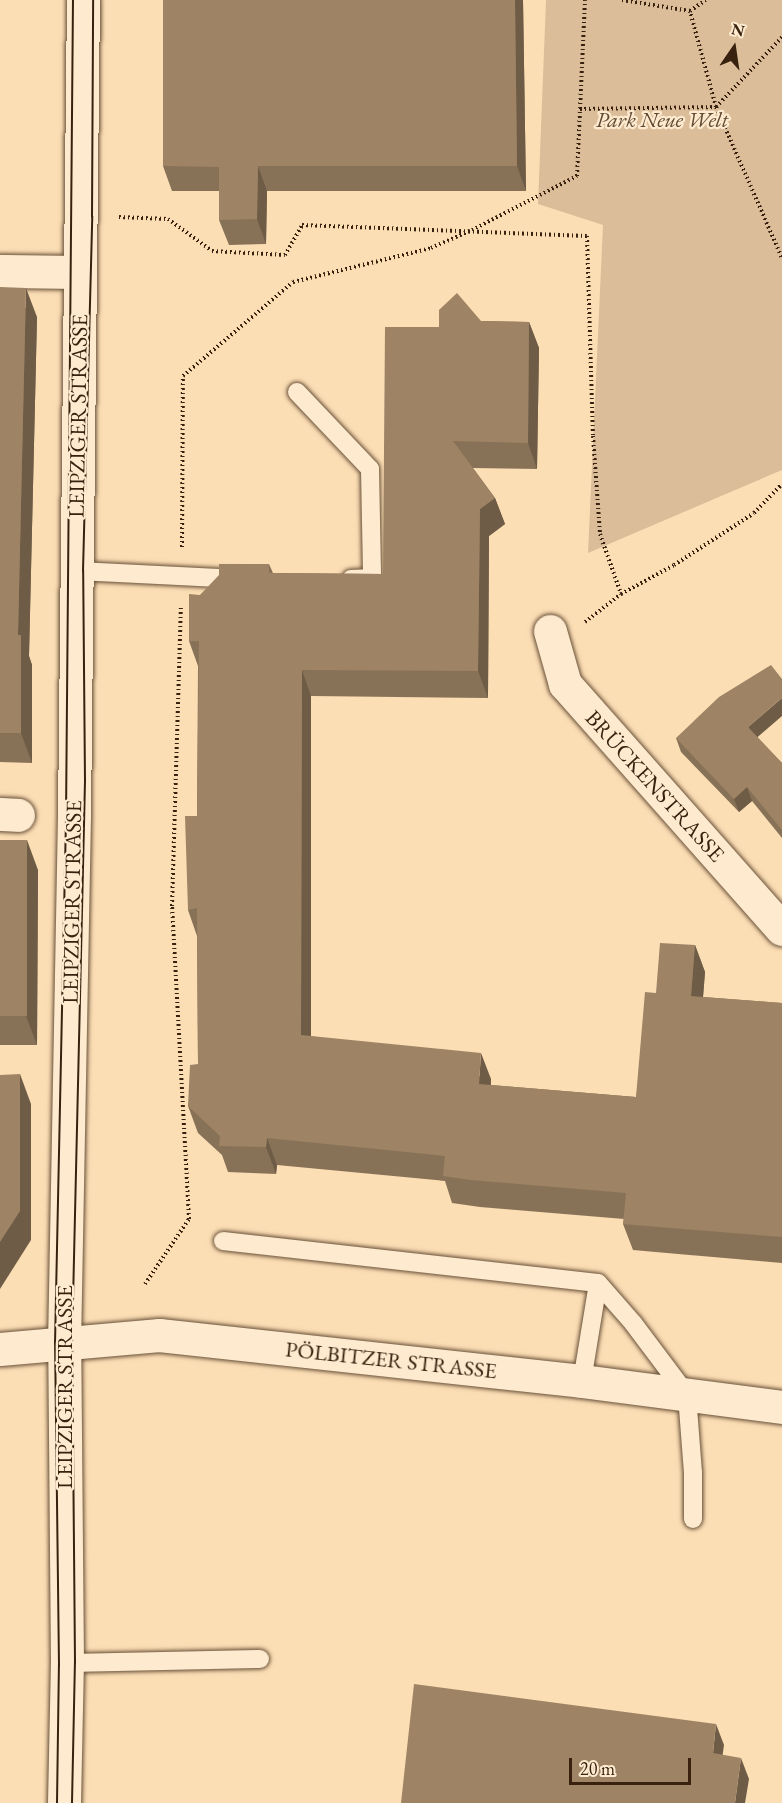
<!DOCTYPE html>
<html>
<head>
<meta charset="utf-8">
<style>
  body { margin:0 }
  #map { position:relative; width:782px; height:1803px; overflow:hidden; background:#fcdeb5; font-family:"EB Garamond",serif }
  div>[style] { position:absolute }
  [style*='--x'] { left:calc(var(--x)*1px); top:calc(var(--y)*1px); width:calc(var(--w)*1px); rotate:calc(var(--a)*1deg) }
  .green>* { inset:0; background:#dbbe99 }
  .path>* { height:4px; margin-top:-2px; transform-origin:0; background:repeating-linear-gradient(90deg,#38220f 0 1.5px,transparent 0 4.5px) }
  .roads { filter:drop-shadow(0 0 2px #695138) drop-shadow(0 0 2px #695138) }
  .lane>* { height:18px; margin:-9px; padding:0 9px; transform-origin:9px; border-radius:9px; background:#fdeacf }
  .street>* { height:33px; margin:-16.5px; padding:0 16.5px; transform-origin:16.5px; border-radius:16.5px; background:#fdeacf }
  .secondary>* { height:33px; margin:-16.5px; padding:0 16.5px; transform-origin:16.5px; border-radius:16.5px; background:#fdeacf }
  .tram>* { height:1.5px; margin:-0.75px; padding:0 0.75px; transform-origin:0.75px; border-radius:0.75px; background:#38220f }
  .wall>* { inset:0; background:#887257 }
  .shaded-wall>* { inset:0; background:#6f5c47 }
  .building>* { inset:0; background:#9e8465; transform-origin:0 0 }
  span { translate:-50% -50%; white-space:nowrap; text-align:center; line-height:1.15; -webkit-text-stroke:4.5px #fdeacf; paint-order:stroke }
  .park-label { font-size:22px; color:#614932; font-style:italic }
  .street-label { font-size:22px; color:#38220f }
  .north { position:absolute; left:704px; top:18px; width:60px; height:60px; -webkit-text-stroke:4px #fdeacf; paint-order:stroke; rotate:13deg; font-size:16px; font-weight:700; line-height:24px; text-align:center; color:#38220f }
  .north::after { content:''; display:block; margin:auto; width:21px; height:27px; background:#38220f; clip-path:polygon(50% 0,100% 100%,50% 72%,0 100%) }
  .scale { position:absolute; left:569px; top:1758px; width:122px; height:27px; box-sizing:border-box; border:3px solid #38220f; border-top:0; padding-left:8px; font-size:18px; line-height:21px; white-space:nowrap; color:#38220f; -webkit-text-stroke:4px #fdeacf; paint-order:stroke }
</style>
</head>
<body>
<div id="map">
  <div class="green">
    <i style="clip-path:polygon(546px 0,782px 0,782px 470px,588px 553px,603px 225px,538px 204px)"></i>
  </div>
  <div class="path">
    <i style="--x:622;--y:0;--w:69;--a:9.2"></i>
    <i style="--x:690;--y:11;--w:19;--a:-35"></i>
    <i style="--x:782;--y:37;--w:96;--a:133.3"></i>
    <i style="--x:716;--y:107;--w:165;--a:66.4"></i>
    <i style="--x:580;--y:109;--w:136;--a:-0.8"></i>
    <i style="--x:716;--y:107;--w:99;--a:-105.2"></i>
    <i style="--x:119;--y:217;--w:49;--a:2.3"></i>
    <i style="--x:168;--y:219;--w:54;--a:36"></i>
    <i style="--x:212;--y:251;--w:73;--a:3.1"></i>
    <i style="--x:285;--y:255;--w:34;--a:-60"></i>
    <i style="--x:302;--y:225;--w:285;--a:2.2"></i>
    <i style="--x:587;--y:236;--w:200;--a:88.3"></i>
    <i style="--x:593;--y:436;--w:98;--a:85.9"></i>
    <i style="--x:600;--y:534;--w:64;--a:70.7"></i>
    <i style="--x:182;--y:547;--w:171;--a:-89.7"></i>
    <i style="--x:183;--y:376;--w:145;--a:-40.5"></i>
    <i style="--x:293;--y:282;--w:142;--a:-13.8"></i>
    <i style="--x:431;--y:248;--w:45;--a:-23.7"></i>
    <i style="--x:472;--y:230;--w:118;--a:-27.2"></i>
    <i style="--x:577;--y:176;--w:176;--a:-87.4"></i>
    <i style="--x:585;--y:622;--w:46;--a:-37.9"></i>
    <i style="--x:621;--y:594;--w:60;--a:-28.7"></i>
    <i style="--x:674;--y:565;--w:95;--a:-33"></i>
    <i style="--x:754;--y:513;--w:40;--a:-46"></i>
    <i style="--x:145;--y:1284;--w:78;--a:-55.9"></i>
    <i style="--x:189;--y:1219;--w:313;--a:-93.1"></i>
    <i style="--x:172;--y:906;--w:301;--a:-88.3"></i>
  </div>
  <div class="roads">
    <div class="lane">
      <i style="--x:297;--y:392;--w:106;--a:46.5"></i>
      <i style="--x:370;--y:469;--w:109;--a:88.9"></i>
      <i style="--x:372;--y:578;--w:21;--a:177"></i>
      <i style="--x:77;--y:571;--w:163;--a:2.8"></i>
      <i style="--x:223;--y:1241;--w:377;--a:6.4"></i>
      <i style="--x:598;--y:1283;--w:53;--a:48.8"></i>
      <i style="--x:633;--y:1323;--w:90;--a:53.1"></i>
      <i style="--x:687;--y:1395;--w:78;--a:85.6"></i>
      <i style="--x:693;--y:1473;--w:46;--a:90"></i>
      <i style="--x:582;--y:1381;--w:99;--a:-80.7"></i>
      <i style="--x:67;--y:1663;--w:193;--a:-1.2"></i>
    </div>
    <div class="street">
      <i style="--x:0;--y:271;--w:80;--a:0.7"></i>
      <i style="--x:550;--y:631;--w:55;--a:74.2"></i>
      <i style="--x:565;--y:684;--w:327;--a:48.5"></i>
      <i style="--x:0;--y:814;--w:18;--a:3"></i>
    </div>
    <div class="secondary">
      <i style="--x:0;--y:1349;--w:160;--a:-5"></i>
      <i style="--x:159;--y:1335;--w:425;--a:6.2"></i>
      <i style="--x:582;--y:1381;--w:202;--a:7.4"></i>
      <i style="--x:64;--y:1803;--w:140;--a:-88.8"></i>
      <i style="--x:67;--y:1663;--w:318;--a:-90.5"></i>
      <i style="--x:64;--y:1345;--w:529;--a:-88.92"></i>
      <i style="--x:74;--y:816;--w:816;--a:-89.37"></i>
    </div>
  </div>
  <div class="tram">
    <i style="--x:57;--y:1803;--w:137;--a:-89.2"></i>
    <i style="--x:59;--y:1666;--w:322;--a:-90.7"></i>
    <i style="--x:55;--y:1344;--w:527;--a:-88.8"></i>
    <i style="--x:66;--y:817;--w:817;--a:-89.51"></i>
    <i style="--x:72;--y:1803;--w:140;--a:-88.8"></i>
    <i style="--x:75;--y:1663;--w:318;--a:-90.5"></i>
    <i style="--x:72;--y:1345;--w:563;--a:-88.68"></i>
    <i style="--x:85;--y:782;--w:211;--a:-90.5"></i>
    <i style="--x:83;--y:571;--w:354;--a:-88.5"></i>
    <i style="--x:92;--y:217;--w:217;--a:-89.7"></i>
  </div>
  <div class="wall">
    <i style="clip-path:polygon(523px 0,526px 191px,267px 191px,266px 244px,229px 245px,219px 220px,219px 191px,172px 191px,163px 166px)"></i>
    <i style="clip-path:polygon(0 287px,37px 317px,29px 656px,32px 665px,32px 763px,0 762px)"></i>
    <i style="clip-path:polygon(481px 321px,529px 322px,539px 348px,537px 469px,473px 468px,495px 498px,505px 524px,489px 536px,488px 698px,311px 696px,311px 1036px,491px 1079px,491px 1085px,636px 1097px,656px 993px,695px 945px,705px 972px,703px 997px,782px 1003px,782px 1263px,633px 1250px,623px 1224px,624px 1219px,480px 1207px,452px 1203px,445px 1181px,277px 1165px,276px 1174px,228px 1172px,222px 1155px,198px 1133px,188px 1106px,198px 1064px,197px 936px,188px 910px,197px 816px,198px 666px,189px 641px,200px 595px,269px 564px,273px 573px,383px 574px,439px 327px)"></i>
    <i style="clip-path:polygon(757px 737px,782px 763px,782px 838px,752px 801px,739px 812px,681px 752px,676px 738px)"></i>
    <i style="clip-path:polygon(0 840px,38px 870px,37px 1045px,0 1045px)"></i>
  </div>
  <div class="shaded-wall">
    <i style="clip-path:polygon(515px 0,523px 0,526px 191px,517px 166px)"></i>
    <i style="clip-path:polygon(258px 166px,267px 191px,266px 244px,257px 219px)"></i>
    <i style="clip-path:polygon(26px 288px,37px 317px,29px 656px,32px 665px,32px 763px,21px 733px,18px 635px)"></i>
    <i style="clip-path:polygon(529px 322px,539px 348px,537px 469px,528px 443px)"></i>
    <i style="clip-path:polygon(495px 498px,505px 524px,489px 536px,488px 698px,478px 671px,480px 509px)"></i>
    <i style="clip-path:polygon(302px 670px,311px 696px,311px 1062px,301px 1035px)"></i>
    <i style="clip-path:polygon(782px 698px,782px 716px,753px 741px,748px 727px)"></i>
    <i style="clip-path:polygon(747px 787px,752px 801px,739px 812px,734px 799px)"></i>
    <i style="clip-path:polygon(27px 840px,38px 870px,37px 1045px,26px 1016px)"></i>
    <i style="clip-path:polygon(695px 945px,705px 972px,701px 1022px,691px 996px)"></i>
    <i style="clip-path:polygon(481px 1053px,491px 1079px,489px 1111px,479px 1084px)"></i>
    <i style="clip-path:polygon(20px 1074px,31px 1104px,31px 1240px,0 1289px,0 1242px)"></i>
    <i style="clip-path:polygon(267px 1138px,277px 1165px,276px 1174px,266px 1147px)"></i>
    <i style="clip-path:polygon(716px 1724px,724px 1745px,720px 1774px,713px 1753px)"></i>
    <i style="clip-path:polygon(741px 1758px,749px 1779px,745px 1803px,735px 1803px)"></i>
  </div>
  <div class="building">
    <i style="clip-path:polygon(163px 0,515px 0,517px 166px,258px 166px,257px 219px,219px 220px,219px 167px,163px 166px)"></i>
    <i style="clip-path:polygon(0 287px,26px 288px,18px 635px,21px 635px,21px 733px,0 733px)"></i>
    <i style="clip-path:polygon(457px 293px,481px 321px,529px 322px,528px 443px,453px 441px,495px 498px,480px 509px,478px 671px,302px 670px,301px 1035px,481px 1053px,479px 1084px,636px 1097px,645px 992px,656px 993px,660px 943px,695px 945px,691px 996px,782px 1003px,782px 1237px,623px 1224px,626px 1193px,471px 1180px,443px 1176px,445px 1156px,267px 1138px,266px 1147px,219px 1146px,220px 1136px,188px 1106px,190px 1065px,198px 1064px,197px 908px,188px 910px,185px 816px,197px 816px,199px 641px,189px 641px,189px 594px,200px 595px,219px 575px,219px 564px,269px 564px,269px 573px,383px 574px,385px 327px,439px 327px,439px 310px)"></i>
    <i style="clip-path:polygon(771px 665px,782px 679px,782px 698px,748px 727px,782px 763px,782px 830px,747px 787px,734px 799px,676px 738px,719px 697px)"></i>
    <i style="left:0;top:840px;width:27px;height:176px"></i>
    <i style="clip-path:polygon(20px 1074px,20px 1211px,0 1242px,0 1075px)"></i>
    <i style="clip-path:polygon(414px 1684px,716px 1724px,713px 1753px,741px 1758px,735px 1803px,401px 1803px)"></i>
  </div>
  <div class="park-label">
    <span style="left:662px;top:120px">Park Neue Welt</span>
  </div>
  <div class="street-label">
    <span style="left:78px;top:416px;rotate:-89deg">LEIPZIGER STRASSE</span>
    <span style="left:655px;top:786px;rotate:48deg">BRÜCKENSTRASSE</span>
    <span style="left:72px;top:902px;rotate:-89deg">LEIPZIGER STRASSE</span>
    <span style="left:391px;top:1360px;rotate:6deg">PÖLBITZER STRASSE</span>
    <span style="left:65px;top:1387px;rotate:-90deg">LEIPZIGER STRASSE</span>
  </div>
  <div class="north">N</div>
  <div class="scale">20 m</div>
</div>
</body>
</html>
